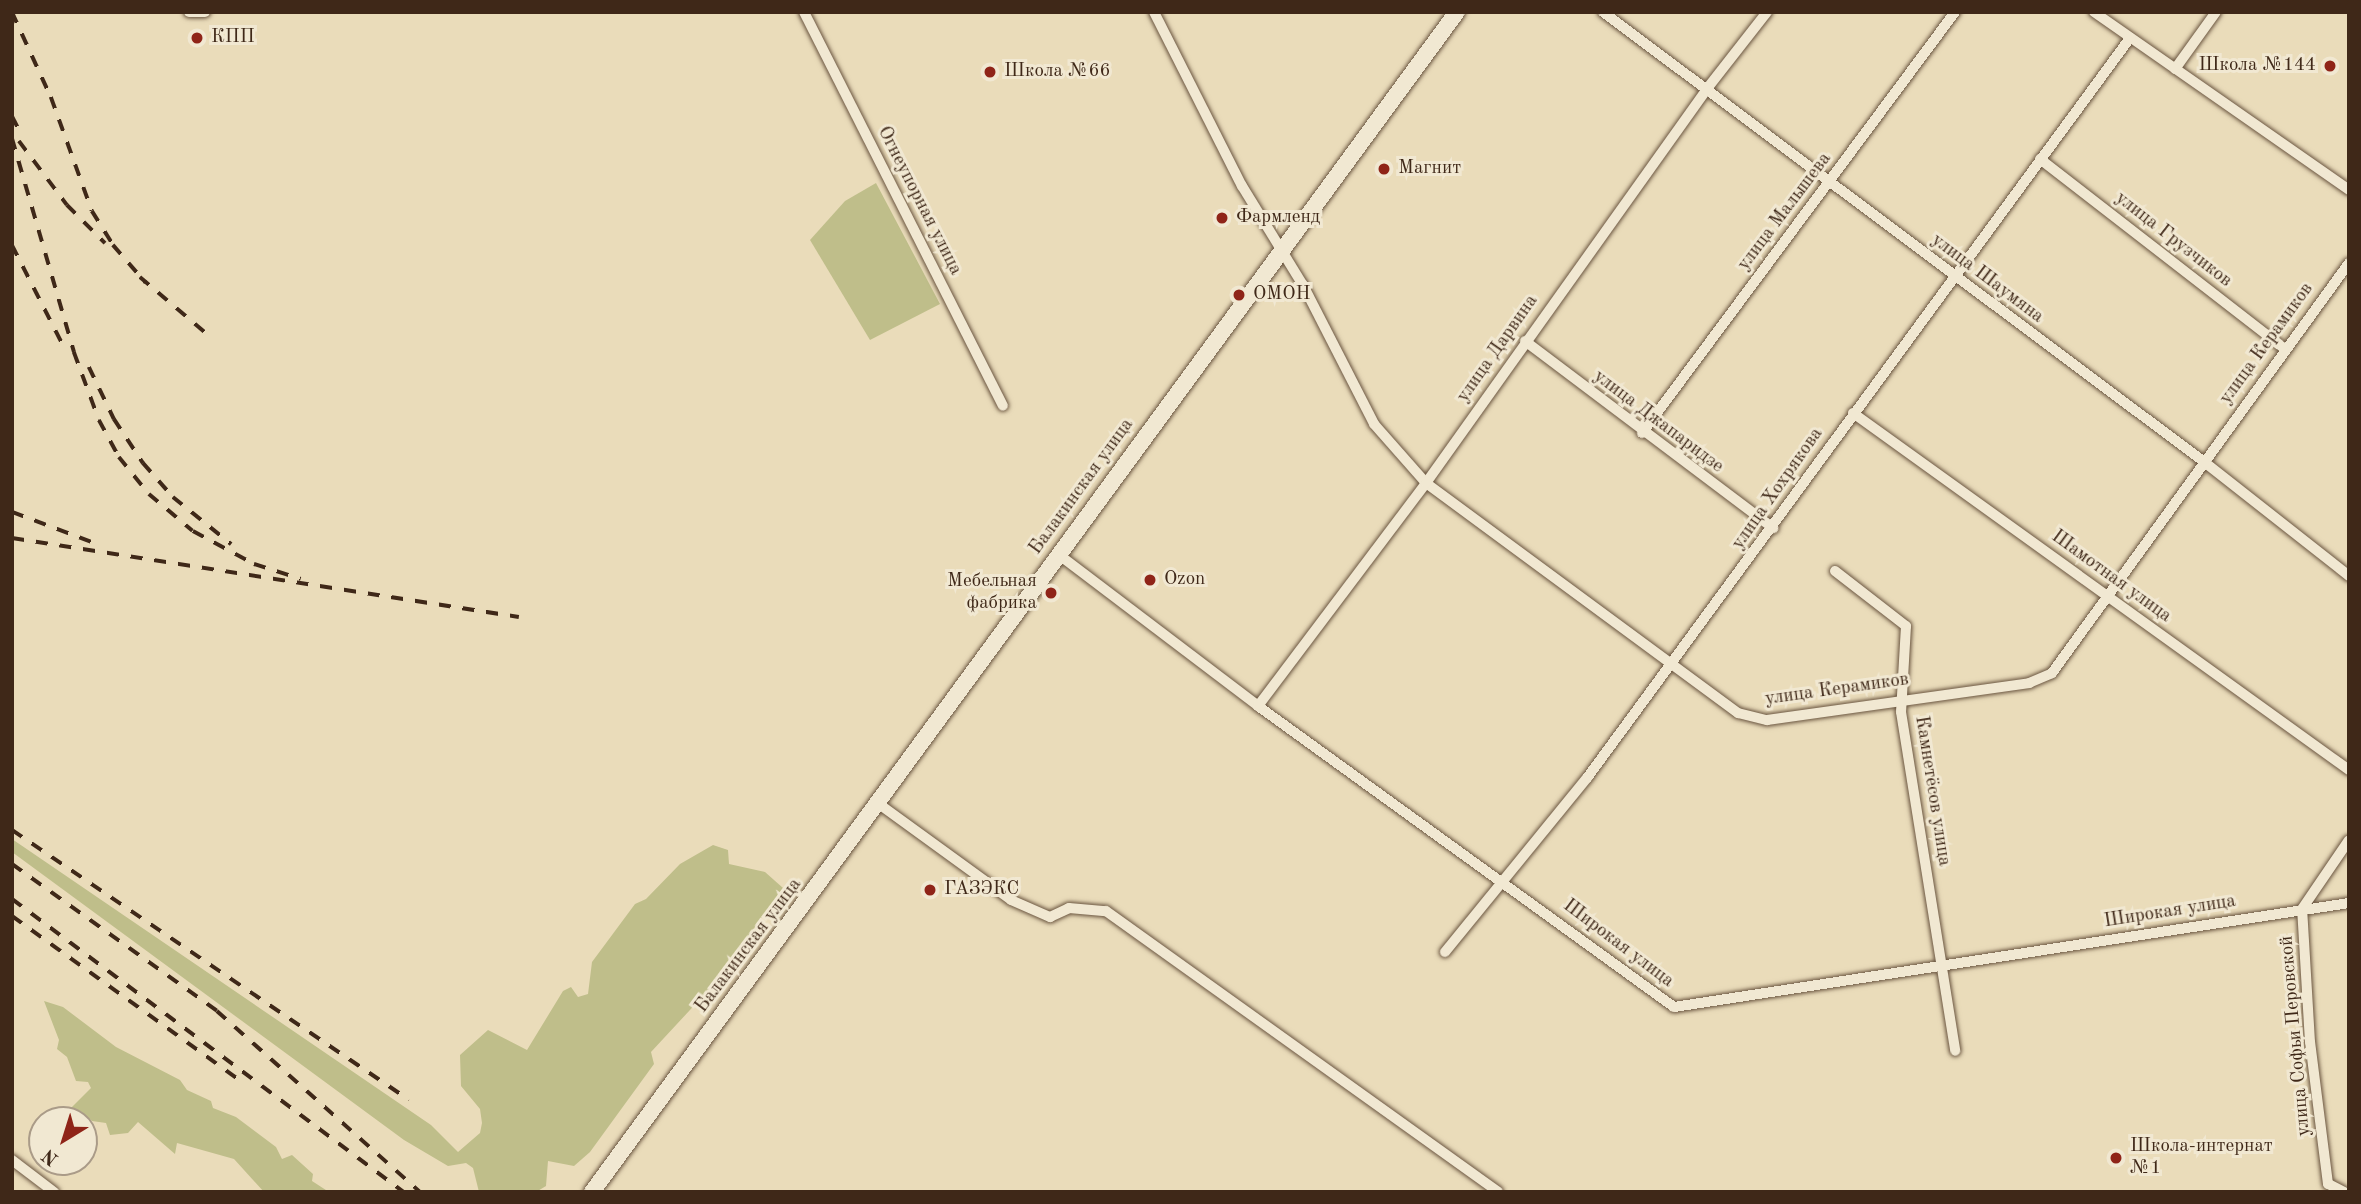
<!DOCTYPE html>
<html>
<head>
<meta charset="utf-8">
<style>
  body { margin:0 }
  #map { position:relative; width:2361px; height:1204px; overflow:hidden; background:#eadcba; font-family:"Old Standard TT",serif }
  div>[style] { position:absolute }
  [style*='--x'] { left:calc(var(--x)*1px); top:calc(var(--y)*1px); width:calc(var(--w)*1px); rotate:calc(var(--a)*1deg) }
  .green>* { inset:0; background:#bfbe8a }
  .roads { filter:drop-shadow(0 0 2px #6a5540) drop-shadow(0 0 2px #6a5540) }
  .minor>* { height:10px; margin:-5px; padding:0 5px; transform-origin:5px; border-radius:5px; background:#f1e8d2 }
  .secondary>* { height:16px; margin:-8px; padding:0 8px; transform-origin:8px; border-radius:8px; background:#f1e8d2 }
  .rail>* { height:3.5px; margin-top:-1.75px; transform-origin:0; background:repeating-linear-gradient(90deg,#3f2818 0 12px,transparent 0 24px) }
  .dots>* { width:19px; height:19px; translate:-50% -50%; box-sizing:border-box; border:4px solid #f1e8d2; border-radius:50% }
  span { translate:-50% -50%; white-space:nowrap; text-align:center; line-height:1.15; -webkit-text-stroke:6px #f1e8d2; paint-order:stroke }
  .poi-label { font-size:19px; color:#3f2818 }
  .left { translate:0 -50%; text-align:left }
  .right { translate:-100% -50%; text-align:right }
  .street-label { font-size:19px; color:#3f2818 }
  .frame { position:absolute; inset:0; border:14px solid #3f2818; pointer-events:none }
  .north { position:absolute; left:28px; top:1106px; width:70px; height:70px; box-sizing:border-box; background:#f1e8d2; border:2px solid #aa9b88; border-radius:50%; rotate:218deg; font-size:19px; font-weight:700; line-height:28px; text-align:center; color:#3f2818 }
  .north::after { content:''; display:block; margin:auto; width:24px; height:32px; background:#8f2418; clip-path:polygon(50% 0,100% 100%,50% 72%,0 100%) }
</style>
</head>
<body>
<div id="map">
  <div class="green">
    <i style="clip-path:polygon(876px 183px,940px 304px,870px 340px,810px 240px,845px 201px)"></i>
    <i style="clip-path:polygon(12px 839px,431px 1125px,458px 1152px,480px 1133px,482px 1123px,480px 1109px,461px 1086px,460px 1055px,488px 1030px,527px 1050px,563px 991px,571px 987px,578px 997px,588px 994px,592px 962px,635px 904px,646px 899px,680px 864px,713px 845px,728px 850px,729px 864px,765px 872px,783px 888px,715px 983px,651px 1052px,654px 1064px,590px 1152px,574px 1166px,548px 1161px,546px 1186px,536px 1192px,479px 1192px,473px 1168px,466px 1163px,448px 1166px,404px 1140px,12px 852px)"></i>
    <i style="clip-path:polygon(44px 1001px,63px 1007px,116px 1047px,180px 1080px,187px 1090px,211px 1101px,213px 1108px,236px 1117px,276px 1147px,282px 1159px,292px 1155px,313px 1174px,312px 1181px,329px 1192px,264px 1192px,234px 1159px,177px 1143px,175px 1154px,138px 1122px,128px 1133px,110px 1135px,106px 1123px,92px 1121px,79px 1110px,70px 1117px,72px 1107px,91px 1088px,88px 1082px,76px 1081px,67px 1057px,57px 1049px,59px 1040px)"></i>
  </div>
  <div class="roads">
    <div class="minor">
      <i style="--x:189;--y:12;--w:16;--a:0"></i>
      <i style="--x:804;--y:12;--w:441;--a:63.2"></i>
      <i style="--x:1154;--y:12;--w:195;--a:63.2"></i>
      <i style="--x:1242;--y:186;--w:116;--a:58.4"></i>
      <i style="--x:1303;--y:285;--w:156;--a:62.9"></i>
      <i style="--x:1374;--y:424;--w:79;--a:48.6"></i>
      <i style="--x:1426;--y:483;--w:388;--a:36.4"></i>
      <i style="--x:1738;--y:713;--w:30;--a:14"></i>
      <i style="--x:1767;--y:720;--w:265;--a:-8"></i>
      <i style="--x:2029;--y:683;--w:25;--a:-23"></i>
      <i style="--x:2052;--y:673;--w:506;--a:-54.08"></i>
      <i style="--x:1603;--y:12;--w:749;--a:36.81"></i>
      <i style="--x:2203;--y:461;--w:186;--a:38.2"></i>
      <i style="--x:2094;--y:12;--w:311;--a:34.9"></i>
      <i style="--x:2175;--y:69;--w:70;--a:-54.3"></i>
      <i style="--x:2040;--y:159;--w:309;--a:37.8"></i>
      <i style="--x:1525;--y:341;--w:311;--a:37"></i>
      <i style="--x:1853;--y:413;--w:611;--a:35.74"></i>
      <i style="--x:1642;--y:433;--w:525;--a:-53.37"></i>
      <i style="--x:1058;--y:554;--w:251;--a:37.2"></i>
      <i style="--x:1258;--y:706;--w:513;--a:35.89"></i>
      <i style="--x:1674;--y:1007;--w:683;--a:-8.76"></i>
      <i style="--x:1835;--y:571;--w:90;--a:37.8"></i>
      <i style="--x:1906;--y:626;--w:86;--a:93.3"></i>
      <i style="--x:1901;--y:712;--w:343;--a:80.9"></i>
      <i style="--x:1258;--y:706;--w:279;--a:-53"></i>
      <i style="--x:1426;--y:483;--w:483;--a:-54.5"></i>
      <i style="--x:1706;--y:90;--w:99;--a:-52"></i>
      <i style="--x:879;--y:804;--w:163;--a:36"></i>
      <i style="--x:1011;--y:900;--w:43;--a:23.6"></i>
      <i style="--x:1050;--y:917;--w:21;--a:-25"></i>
      <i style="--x:1069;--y:908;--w:37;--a:5"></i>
      <i style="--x:1106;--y:911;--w:482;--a:35.6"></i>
      <i style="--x:1445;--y:952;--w:225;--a:-50.8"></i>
      <i style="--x:1587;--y:778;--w:918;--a:-53.73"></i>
      <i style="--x:12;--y:1160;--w:53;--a:37.3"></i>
      <i style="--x:2344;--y:1192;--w:18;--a:-153"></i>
      <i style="--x:2328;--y:1184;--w:143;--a:-97.2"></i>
      <i style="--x:2310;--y:1042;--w:133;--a:-93.4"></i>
      <i style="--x:2302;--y:909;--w:83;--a:-55.7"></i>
    </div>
    <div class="secondary">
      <i style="--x:592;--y:1192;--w:1463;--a:-53.76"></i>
    </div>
  </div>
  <div class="rail">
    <i style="--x:12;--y:12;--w:94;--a:65.4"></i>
    <i style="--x:51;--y:97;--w:121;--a:70.2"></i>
    <i style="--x:92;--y:211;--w:40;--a:58"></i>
    <i style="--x:113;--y:245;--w:50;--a:49"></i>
    <i style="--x:12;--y:116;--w:16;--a:63"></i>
    <i style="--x:12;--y:138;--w:223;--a:73.8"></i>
    <i style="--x:74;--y:352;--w:72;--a:69.8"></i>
    <i style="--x:99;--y:420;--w:42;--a:61.6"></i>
    <i style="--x:119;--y:457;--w:48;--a:51"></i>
    <i style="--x:149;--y:494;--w:57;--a:40.1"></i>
    <i style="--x:193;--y:531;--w:69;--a:28.4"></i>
    <i style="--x:254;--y:564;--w:49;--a:17.7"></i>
    <i style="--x:19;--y:141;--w:80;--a:53.1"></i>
    <i style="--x:67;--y:205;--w:54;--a:45"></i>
    <i style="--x:12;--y:245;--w:119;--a:63"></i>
    <i style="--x:140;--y:277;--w:88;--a:40.4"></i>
    <i style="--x:89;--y:367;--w:58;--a:64.3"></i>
    <i style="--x:114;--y:419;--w:53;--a:56.6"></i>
    <i style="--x:143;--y:463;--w:45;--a:48.6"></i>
    <i style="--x:173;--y:497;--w:75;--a:39"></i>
    <i style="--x:12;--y:512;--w:94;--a:20.6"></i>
    <i style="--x:12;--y:538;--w:513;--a:8.86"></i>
    <i style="--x:12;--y:830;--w:480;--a:34.2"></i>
    <i style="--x:12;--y:864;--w:252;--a:35.6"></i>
    <i style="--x:217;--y:1011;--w:272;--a:41.7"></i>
    <i style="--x:12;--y:899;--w:489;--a:36.8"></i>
    <i style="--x:12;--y:916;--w:284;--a:35.8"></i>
  </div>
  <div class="dots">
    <i style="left:197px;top:38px;background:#8f2418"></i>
    <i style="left:2330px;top:66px;background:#8f2418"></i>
    <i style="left:990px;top:72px;background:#8f2418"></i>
    <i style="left:1384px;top:169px;background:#8f2418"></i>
    <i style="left:1222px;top:218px;background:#8f2418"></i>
    <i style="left:1239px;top:295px;background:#8f2418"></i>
    <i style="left:1150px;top:580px;background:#8f2418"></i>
    <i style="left:1051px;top:593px;background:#8f2418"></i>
    <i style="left:930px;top:890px;background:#8f2418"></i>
    <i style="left:2116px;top:1158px;background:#8f2418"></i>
  </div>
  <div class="poi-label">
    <span class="left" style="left:211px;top:38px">КПП</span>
    <span class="right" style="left:2316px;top:66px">Школа №144</span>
    <span class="left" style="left:1004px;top:72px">Школа №66</span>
    <span class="left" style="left:1398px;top:169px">Магнит</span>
    <span class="left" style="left:1236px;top:218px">Фармленд</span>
    <span class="left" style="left:1253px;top:295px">ОМОН</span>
    <span class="left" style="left:1164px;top:580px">Ozon</span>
    <span class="right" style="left:1037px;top:593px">Мебельная<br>фабрика</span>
    <span class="left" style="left:944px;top:890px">ГАЗЭКС</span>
    <span class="left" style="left:2130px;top:1158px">Школа-интернат<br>№1</span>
  </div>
  <div class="street-label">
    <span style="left:919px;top:201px;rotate:63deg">Огнеупорная улица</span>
    <span style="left:1785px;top:212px;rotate:-53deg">улица Малышева</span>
    <span style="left:2173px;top:240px;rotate:38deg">улица Грузчиков</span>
    <span style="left:1987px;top:279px;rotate:37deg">улица Шаумяна</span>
    <span style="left:2267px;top:344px;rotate:-54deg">улица Керамиков</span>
    <span style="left:1498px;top:349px;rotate:-55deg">улица Дарвина</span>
    <span style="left:1658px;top:422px;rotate:37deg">улица Джапаридзе</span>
    <span style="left:1082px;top:487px;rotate:-54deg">Балакинская улица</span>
    <span style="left:1778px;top:489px;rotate:-55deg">улица Хохрякова</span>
    <span style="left:2111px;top:577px;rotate:36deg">Шамотная улица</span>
    <span style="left:1837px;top:690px;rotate:-8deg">улица Керамиков</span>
    <span style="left:1932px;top:791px;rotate:81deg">Камнетёсов улица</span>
    <span style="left:2170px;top:912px;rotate:-9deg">Широкая улица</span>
    <span style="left:1618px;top:944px;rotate:37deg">Широкая улица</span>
    <span style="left:749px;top:946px;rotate:-53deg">Балакинская улица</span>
    <span style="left:2296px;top:1036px;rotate:-95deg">улица Софьи Перовской</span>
  </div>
  <div class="frame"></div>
  <div class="north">N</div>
</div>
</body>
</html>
